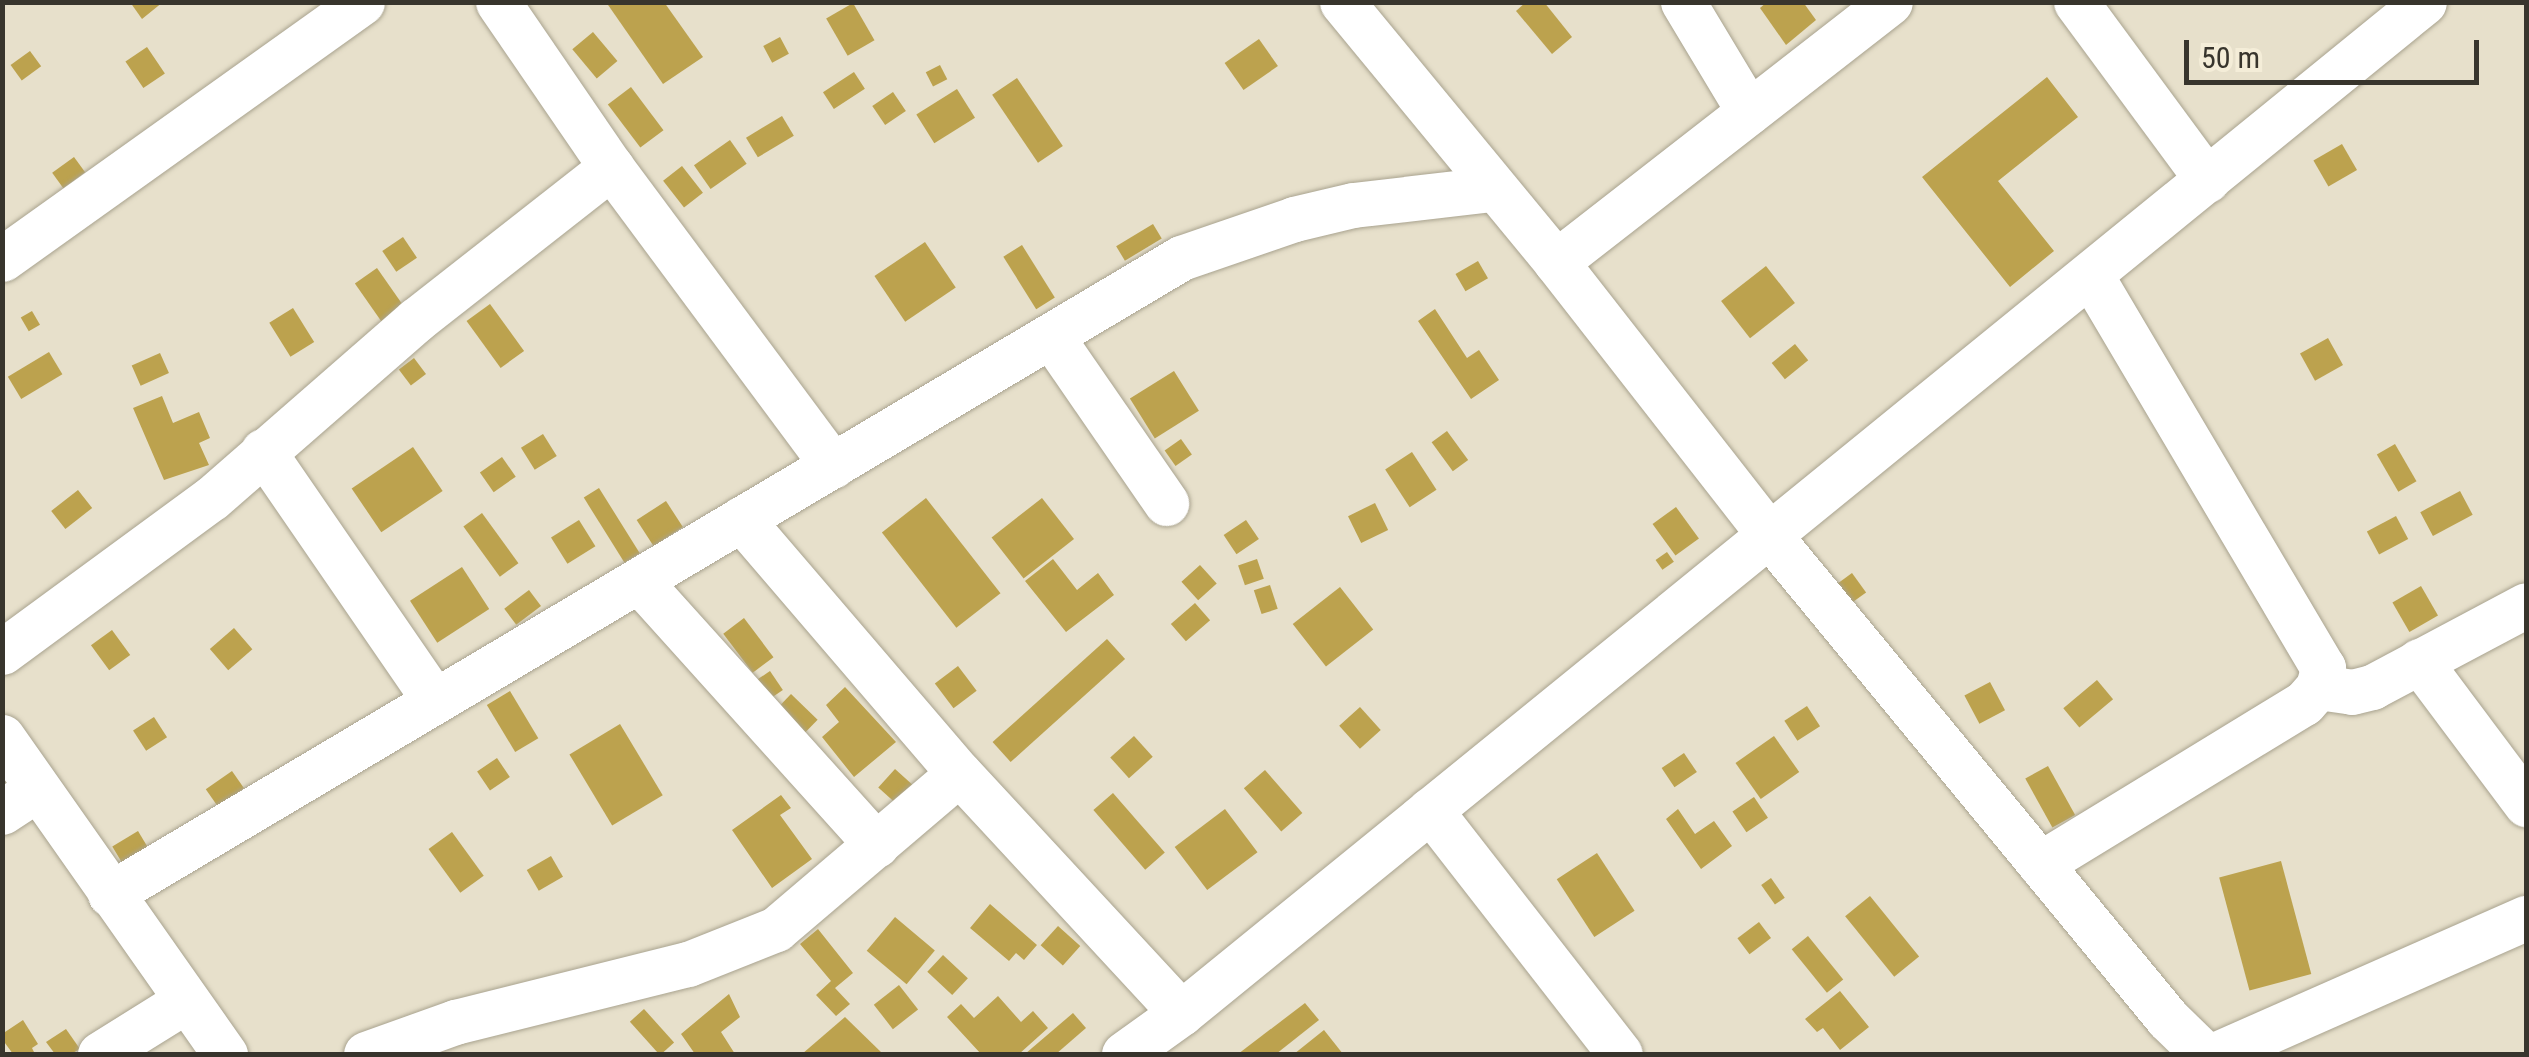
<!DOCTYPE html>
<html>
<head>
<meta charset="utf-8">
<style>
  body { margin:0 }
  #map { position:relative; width:2529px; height:1057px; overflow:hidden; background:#e7e0cb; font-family:"Roboto Condensed",sans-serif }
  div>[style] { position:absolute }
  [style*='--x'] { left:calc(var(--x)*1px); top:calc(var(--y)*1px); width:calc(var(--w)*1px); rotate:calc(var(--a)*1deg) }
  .building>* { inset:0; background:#bca24e; transform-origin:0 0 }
  .roads { filter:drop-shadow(0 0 2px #a9a38f) drop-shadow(0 0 2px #a9a38f) }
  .minor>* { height:45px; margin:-22.5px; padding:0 22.5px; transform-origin:22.5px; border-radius:22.5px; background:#fff }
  span { translate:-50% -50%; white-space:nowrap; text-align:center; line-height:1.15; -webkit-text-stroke:9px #f4edd8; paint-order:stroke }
  .frame { position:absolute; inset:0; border:5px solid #38352d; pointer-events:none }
  .scale { position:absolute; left:2184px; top:40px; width:295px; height:45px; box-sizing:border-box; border:5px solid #38352d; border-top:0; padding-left:12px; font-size:30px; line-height:35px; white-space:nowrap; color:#38352d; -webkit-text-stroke:8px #f4edd8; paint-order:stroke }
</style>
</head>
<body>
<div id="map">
  <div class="building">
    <i style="clip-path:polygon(130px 2px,163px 2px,142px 19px)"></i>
    <i style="clip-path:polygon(606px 2px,664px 2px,703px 57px,663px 84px)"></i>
    <i style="clip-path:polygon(1526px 2px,1544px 2px,1572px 37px,1552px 54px,1516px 11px)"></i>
    <i style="clip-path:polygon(1767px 2px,1803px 2px,1816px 20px,1786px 45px,1760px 8px)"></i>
    <i style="left:853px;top:3px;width:43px;height:31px;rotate:60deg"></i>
    <i style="left:593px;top:32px;width:38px;height:27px;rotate:50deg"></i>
    <i style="left:780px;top:37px;width:19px;height:19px;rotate:62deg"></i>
    <i style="left:1259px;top:39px;width:33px;height:42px;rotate:55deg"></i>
    <i style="left:147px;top:47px;width:32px;height:26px;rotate:56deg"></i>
    <i style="left:30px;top:51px;width:19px;height:24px;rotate:54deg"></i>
    <i style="left:940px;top:65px;width:16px;height:16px;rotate:63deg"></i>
    <i style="left:854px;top:72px;width:20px;height:37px;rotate:57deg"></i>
    <i style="clip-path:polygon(2047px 77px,2078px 117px,1998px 181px,2054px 251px,2010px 287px,1922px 177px)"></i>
    <i style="left:1017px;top:78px;width:82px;height:30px;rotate:56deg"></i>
    <i style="left:631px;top:87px;width:54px;height:29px;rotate:53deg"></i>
    <i style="left:957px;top:89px;width:34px;height:48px;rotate:58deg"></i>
    <i style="left:893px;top:92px;width:23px;height:25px;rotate:56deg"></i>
    <i style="left:782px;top:116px;width:23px;height:42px;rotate:59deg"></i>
    <i style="left:730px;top:140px;width:29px;height:44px;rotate:55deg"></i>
    <i style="left:2342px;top:144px;width:30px;height:33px;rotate:60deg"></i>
    <i style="left:74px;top:157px;width:19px;height:27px;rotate:54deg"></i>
    <i style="left:682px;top:166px;width:34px;height:24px;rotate:52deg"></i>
    <i style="left:1153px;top:224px;width:17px;height:43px;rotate:59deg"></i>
    <i style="left:403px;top:237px;width:25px;height:25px;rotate:56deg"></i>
    <i style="left:925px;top:242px;width:55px;height:61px;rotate:56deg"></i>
    <i style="left:1022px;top:245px;width:62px;height:22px;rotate:58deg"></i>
    <i style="left:1478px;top:261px;width:20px;height:26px;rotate:60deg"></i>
    <i style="left:1766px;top:266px;width:47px;height:57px;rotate:52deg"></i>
    <i style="left:377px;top:268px;width:57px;height:27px;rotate:55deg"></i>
    <i style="left:490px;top:304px;width:58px;height:29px;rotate:54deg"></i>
    <i style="left:293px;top:308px;width:40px;height:28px;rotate:58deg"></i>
    <i style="clip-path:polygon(1435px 309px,1467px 358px,1479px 350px,1499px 380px,1471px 399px,1418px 321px)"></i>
    <i style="left:32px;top:311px;width:16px;height:13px;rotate:60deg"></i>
    <i style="left:2328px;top:338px;width:31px;height:32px;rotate:61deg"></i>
    <i style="left:1795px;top:344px;width:21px;height:30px;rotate:51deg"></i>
    <i style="left:49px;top:352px;width:26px;height:48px;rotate:59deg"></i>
    <i style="left:160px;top:353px;width:22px;height:31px;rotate:66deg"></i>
    <i style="left:414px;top:358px;width:20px;height:19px;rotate:53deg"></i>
    <i style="left:1174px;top:371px;width:47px;height:52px;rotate:58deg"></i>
    <i style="clip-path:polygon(162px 396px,173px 423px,199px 412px,210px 438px,199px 443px,209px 465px,164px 480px,133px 408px)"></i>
    <i style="left:1447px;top:431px;width:36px;height:19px;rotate:54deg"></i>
    <i style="left:543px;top:434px;width:26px;height:26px;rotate:58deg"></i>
    <i style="left:1181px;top:439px;width:19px;height:20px;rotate:55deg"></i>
    <i style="left:2395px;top:444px;width:43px;height:21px;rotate:60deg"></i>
    <i style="left:413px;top:447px;width:53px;height:74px;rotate:56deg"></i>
    <i style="left:1412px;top:452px;width:45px;height:32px;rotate:57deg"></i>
    <i style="left:502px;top:457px;width:24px;height:27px;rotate:55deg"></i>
    <i style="left:599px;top:488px;width:77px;height:18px;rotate:58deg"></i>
    <i style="left:78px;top:490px;width:23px;height:34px;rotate:52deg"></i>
    <i style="left:2460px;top:491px;width:27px;height:45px;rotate:62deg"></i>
    <i style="left:926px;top:498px;width:121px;height:56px;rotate:52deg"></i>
    <i style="left:1042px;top:498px;width:52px;height:64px;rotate:52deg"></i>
    <i style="left:666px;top:501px;width:31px;height:35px;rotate:57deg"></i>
    <i style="left:1375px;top:503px;width:30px;height:30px;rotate:64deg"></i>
    <i style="left:1676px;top:507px;width:39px;height:29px;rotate:54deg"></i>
    <i style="left:482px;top:513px;width:62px;height:23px;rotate:54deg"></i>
    <i style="left:2396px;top:516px;width:26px;height:33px;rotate:62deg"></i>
    <i style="left:579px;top:520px;width:31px;height:33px;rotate:58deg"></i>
    <i style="left:1246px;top:520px;width:23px;height:27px;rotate:56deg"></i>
    <i style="left:1667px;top:552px;width:12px;height:14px;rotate:55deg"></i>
    <i style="clip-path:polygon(1053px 559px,1077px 590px,1098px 573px,1114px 595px,1066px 632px,1025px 581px)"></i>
    <i style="left:1257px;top:559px;width:21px;height:20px;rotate:71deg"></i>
    <i style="left:1200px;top:565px;width:25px;height:25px;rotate:48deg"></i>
    <i style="left:462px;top:567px;width:50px;height:62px;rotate:57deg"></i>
    <i style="left:1852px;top:573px;width:24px;height:19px;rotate:54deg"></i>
    <i style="left:1270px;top:585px;width:25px;height:17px;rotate:72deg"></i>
    <i style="left:2421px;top:586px;width:34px;height:33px;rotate:60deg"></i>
    <i style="left:1340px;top:587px;width:54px;height:60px;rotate:52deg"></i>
    <i style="left:529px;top:590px;width:20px;height:31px;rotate:53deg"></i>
    <i style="left:1195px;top:603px;width:23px;height:32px;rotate:49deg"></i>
    <i style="left:744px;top:618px;width:49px;height:26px;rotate:53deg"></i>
    <i style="left:234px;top:628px;width:28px;height:32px;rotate:49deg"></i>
    <i style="left:112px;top:630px;width:31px;height:26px;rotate:54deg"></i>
    <i style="left:1107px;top:639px;width:27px;height:154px;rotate:48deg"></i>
    <i style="left:958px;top:666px;width:31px;height:29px;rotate:53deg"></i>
    <i style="left:770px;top:671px;width:23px;height:27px;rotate:56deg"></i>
    <i style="left:2097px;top:680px;width:25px;height:44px;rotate:50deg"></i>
    <i style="left:1990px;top:682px;width:32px;height:29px;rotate:62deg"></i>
    <i style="clip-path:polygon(845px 687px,896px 742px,854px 777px,822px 737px,839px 722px,826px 705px)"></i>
    <i style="left:510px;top:691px;width:55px;height:27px;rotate:59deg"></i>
    <i style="left:791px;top:694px;width:37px;height:20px;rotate:44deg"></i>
    <i style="left:1807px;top:706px;width:24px;height:27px;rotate:57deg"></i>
    <i style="left:1360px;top:707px;width:31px;height:28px;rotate:48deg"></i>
    <i style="left:154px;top:717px;width:24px;height:25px;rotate:57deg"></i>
    <i style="left:620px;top:724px;width:83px;height:59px;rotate:59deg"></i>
    <i style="left:1134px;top:736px;width:28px;height:32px;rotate:48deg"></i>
    <i style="left:1774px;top:736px;width:44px;height:47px;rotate:55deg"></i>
    <i style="left:1684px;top:753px;width:23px;height:27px;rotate:56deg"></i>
    <i style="left:497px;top:758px;width:23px;height:24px;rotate:56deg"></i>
    <i style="left:2048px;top:766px;width:56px;height:26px;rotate:61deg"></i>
    <i style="left:895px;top:769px;width:31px;height:25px;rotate:42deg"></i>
    <i style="left:1265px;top:770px;width:57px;height:28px;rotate:49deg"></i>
    <i style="left:232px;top:771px;width:21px;height:32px;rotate:55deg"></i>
    <i style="left:1113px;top:793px;width:79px;height:26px;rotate:49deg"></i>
    <i style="clip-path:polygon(781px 795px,791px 808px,780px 815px,812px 859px,772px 888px,732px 830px)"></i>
    <i style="left:1754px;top:797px;width:25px;height:26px;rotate:56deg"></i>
    <i style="left:1225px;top:809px;width:54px;height:63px;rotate:53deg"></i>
    <i style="clip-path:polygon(1678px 809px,1695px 834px,1714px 821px,1732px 846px,1701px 869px,1666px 819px)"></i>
    <i style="left:138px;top:831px;width:21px;height:30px;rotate:59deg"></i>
    <i style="left:452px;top:832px;width:54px;height:29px;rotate:54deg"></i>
    <i style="left:1597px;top:853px;width:69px;height:48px;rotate:57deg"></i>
    <i style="left:551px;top:856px;width:24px;height:28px;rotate:60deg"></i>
    <i style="left:2281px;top:861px;width:117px;height:64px;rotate:75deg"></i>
    <i style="left:1771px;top:878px;width:24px;height:12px;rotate:55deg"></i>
    <i style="left:1870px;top:896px;width:78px;height:32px;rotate:51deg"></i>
    <i style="clip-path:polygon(990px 904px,1037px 945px,1024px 960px,1016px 953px,1009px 961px,970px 928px)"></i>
    <i style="left:895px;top:917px;width:52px;height:44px;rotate:40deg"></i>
    <i style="left:1759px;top:922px;width:20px;height:27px;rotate:53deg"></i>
    <i style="left:1058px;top:926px;width:30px;height:26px;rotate:42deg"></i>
    <i style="clip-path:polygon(818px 929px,853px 973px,835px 988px,850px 1004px,836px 1016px,816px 995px,831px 981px,800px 944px)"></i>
    <i style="left:1808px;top:936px;width:56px;height:21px;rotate:51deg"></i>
    <i style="left:943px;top:955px;width:34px;height:23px;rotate:43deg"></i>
    <i style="left:899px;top:985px;width:31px;height:32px;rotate:52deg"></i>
    <i style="clip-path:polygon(1840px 991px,1869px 1027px,1840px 1050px,1823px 1028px,1817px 1032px,1805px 1019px)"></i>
    <i style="clip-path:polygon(729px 994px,740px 1017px,721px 1032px,735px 1054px,695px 1054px,681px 1034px)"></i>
    <i style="clip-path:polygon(998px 996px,1021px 1022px,1033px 1011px,1048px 1028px,1019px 1054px,981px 1054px,947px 1017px,961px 1004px,974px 1018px)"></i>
    <i style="clip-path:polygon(1305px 1003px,1319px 1020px,1276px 1054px,1238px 1054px)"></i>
    <i style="left:644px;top:1009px;width:45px;height:19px;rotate:48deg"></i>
    <i style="clip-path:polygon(1073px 1013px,1086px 1028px,1056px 1054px,1025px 1054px)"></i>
    <i style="clip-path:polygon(845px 1017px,883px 1054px,802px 1054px)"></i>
    <i style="clip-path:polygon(23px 1020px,38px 1044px,32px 1048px,35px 1054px,13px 1054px,2px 1039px,2px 1034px)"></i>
    <i style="clip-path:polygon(66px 1029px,80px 1049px,71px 1054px,55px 1054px,46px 1042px)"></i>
    <i style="clip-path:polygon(1324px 1030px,1343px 1054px,1294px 1054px)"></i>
  </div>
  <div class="roads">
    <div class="minor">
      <i style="--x:498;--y:2;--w:200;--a:55.6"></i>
      <i style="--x:611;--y:167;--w:372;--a:53.4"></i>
      <i style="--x:1342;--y:2;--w:337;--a:50.5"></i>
      <i style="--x:1556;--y:262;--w:346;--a:52"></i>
      <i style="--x:1769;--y:535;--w:627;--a:50.5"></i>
      <i style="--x:2168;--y:1019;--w:50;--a:44.2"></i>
      <i style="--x:1683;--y:2;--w:128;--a:59"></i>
      <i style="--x:2076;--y:2;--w:221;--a:53.6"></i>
      <i style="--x:2;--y:259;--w:442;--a:-35.5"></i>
      <i style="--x:1556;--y:262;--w:423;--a:-37.9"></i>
      <i style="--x:1051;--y:336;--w:203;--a:55.4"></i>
      <i style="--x:263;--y:451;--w:303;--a:55.5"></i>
      <i style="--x:741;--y:519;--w:335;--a:49.4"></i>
      <i style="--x:959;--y:773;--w:327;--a:47.2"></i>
      <i style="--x:639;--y:581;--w:355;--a:48"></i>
      <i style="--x:2;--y:652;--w:260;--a:-36.3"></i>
      <i style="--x:212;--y:498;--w:271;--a:-41.1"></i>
      <i style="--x:416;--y:320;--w:248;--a:-38.1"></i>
      <i style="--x:2419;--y:661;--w:179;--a:53.2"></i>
      <i style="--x:2318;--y:687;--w:34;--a:8"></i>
      <i style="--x:2352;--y:692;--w:21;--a:-14"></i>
      <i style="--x:2372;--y:687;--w:174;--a:-28"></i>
      <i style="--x:2;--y:737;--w:388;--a:54.9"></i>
      <i style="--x:1430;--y:810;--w:309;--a:52.1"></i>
      <i style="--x:2;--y:812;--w:42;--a:-33.3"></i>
      <i style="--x:2040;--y:864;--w:309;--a:-31.4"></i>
      <i style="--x:2304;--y:703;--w:21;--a:-49"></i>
      <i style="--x:2318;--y:687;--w:20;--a:-75"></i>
      <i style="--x:2323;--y:668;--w:456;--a:-120.6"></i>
      <i style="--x:110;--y:894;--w:1246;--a:-30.7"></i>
      <i style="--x:1181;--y:258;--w:120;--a:-19"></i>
      <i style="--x:1294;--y:219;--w:61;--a:-13.3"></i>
      <i style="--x:1353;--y:205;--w:140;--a:-6.6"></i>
      <i style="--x:100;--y:1054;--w:100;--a:-31.9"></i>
      <i style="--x:366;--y:1054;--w:95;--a:-19.8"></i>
      <i style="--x:455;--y:1022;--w:240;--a:-14"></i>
      <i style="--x:688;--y:964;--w:95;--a:-21.7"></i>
      <i style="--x:776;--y:929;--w:240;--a:-40.4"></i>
      <i style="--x:1124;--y:1054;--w:70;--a:-35.7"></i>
      <i style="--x:1181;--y:1013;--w:1602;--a:-39.12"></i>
      <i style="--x:2217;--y:1054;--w:338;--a:-23.8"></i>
    </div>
  </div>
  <div class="frame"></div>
  <div class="scale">50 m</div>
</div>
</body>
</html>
